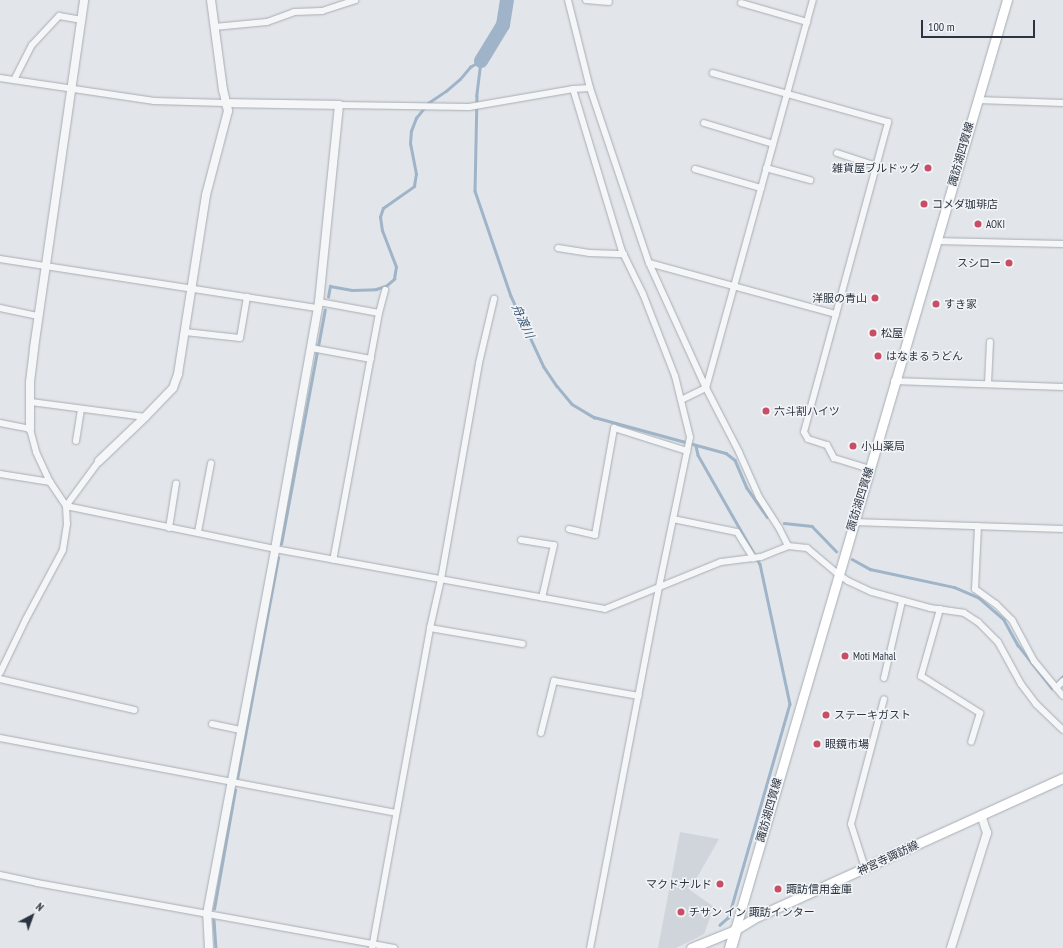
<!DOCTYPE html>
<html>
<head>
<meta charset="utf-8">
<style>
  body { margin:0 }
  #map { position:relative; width:1063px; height:948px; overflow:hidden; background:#e2e6ea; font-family:"PT Sans Narrow","Noto Sans JP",sans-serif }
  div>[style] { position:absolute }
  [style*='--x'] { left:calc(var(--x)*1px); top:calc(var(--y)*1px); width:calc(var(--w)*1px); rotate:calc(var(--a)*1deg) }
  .built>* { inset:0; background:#d0d5dc }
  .stream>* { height:2.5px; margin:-1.25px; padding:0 1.25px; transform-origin:1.25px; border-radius:1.25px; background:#9fb4c8 }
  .river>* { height:14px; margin:-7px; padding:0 7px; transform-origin:7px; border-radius:7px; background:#9fb4c8 }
  .roads { filter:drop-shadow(0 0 1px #a7adb4) drop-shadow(0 0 1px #a7adb4) }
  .minor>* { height:6px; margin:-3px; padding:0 3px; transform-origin:3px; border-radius:3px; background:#f5f6f8 }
  .tertiary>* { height:8px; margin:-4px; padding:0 4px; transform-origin:4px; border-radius:4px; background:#f5f6f8 }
  .secondary>* { height:9px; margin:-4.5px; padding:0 4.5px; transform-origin:4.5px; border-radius:4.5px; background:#fff }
  .trunk>* { height:11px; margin:-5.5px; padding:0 5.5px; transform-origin:5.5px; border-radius:5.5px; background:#fff }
  .dots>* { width:11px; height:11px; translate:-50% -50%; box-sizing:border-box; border:2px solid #f2f4f7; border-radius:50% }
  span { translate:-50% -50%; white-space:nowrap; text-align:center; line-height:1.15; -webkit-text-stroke:3px #f2f4f7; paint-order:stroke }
  .street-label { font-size:11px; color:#2b3441 }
  .poi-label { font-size:11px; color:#2b3441 }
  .right { translate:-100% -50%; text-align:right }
  .left { translate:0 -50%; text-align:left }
  .water-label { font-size:12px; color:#365474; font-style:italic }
  .north { position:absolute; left:12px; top:896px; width:40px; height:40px; -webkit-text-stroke:3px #f2f4f7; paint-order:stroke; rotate:41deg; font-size:11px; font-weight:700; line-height:16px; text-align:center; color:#2b3441 }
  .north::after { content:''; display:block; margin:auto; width:14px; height:18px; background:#2b3441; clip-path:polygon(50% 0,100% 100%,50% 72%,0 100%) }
  .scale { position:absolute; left:921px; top:20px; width:114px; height:18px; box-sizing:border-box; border:2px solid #2b3441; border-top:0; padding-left:5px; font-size:12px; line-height:14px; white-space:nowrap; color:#2b3441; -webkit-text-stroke:3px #f2f4f7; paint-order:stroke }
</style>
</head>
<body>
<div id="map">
  <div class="built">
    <i style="clip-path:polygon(680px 832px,719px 839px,690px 890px,714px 907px,704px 934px,676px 948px,658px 948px)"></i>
  </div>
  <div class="stream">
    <i style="--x:481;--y:61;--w:35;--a:97"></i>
    <i style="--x:477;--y:96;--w:95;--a:91.2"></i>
    <i style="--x:475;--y:191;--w:111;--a:71.1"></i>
    <i style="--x:511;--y:296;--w:78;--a:65.1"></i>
    <i style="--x:544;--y:367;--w:23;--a:56"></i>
    <i style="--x:557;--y:386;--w:23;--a:50"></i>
    <i style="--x:572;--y:404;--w:26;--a:31"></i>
    <i style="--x:594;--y:417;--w:137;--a:15.3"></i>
    <i style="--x:726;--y:453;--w:11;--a:38"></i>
    <i style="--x:735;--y:460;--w:30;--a:67"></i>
    <i style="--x:747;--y:488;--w:35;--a:55"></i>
    <i style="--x:328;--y:297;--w:11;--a:-80"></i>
    <i style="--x:330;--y:286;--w:22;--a:10"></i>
    <i style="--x:352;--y:290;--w:24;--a:-2"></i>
    <i style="--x:376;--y:289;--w:10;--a:-17"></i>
    <i style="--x:386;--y:286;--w:11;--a:-41"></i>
    <i style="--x:394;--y:279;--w:12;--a:-81"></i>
    <i style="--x:396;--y:267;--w:39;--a:-111"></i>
    <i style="--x:382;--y:231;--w:14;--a:-98"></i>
    <i style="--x:380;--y:217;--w:9;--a:-72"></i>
    <i style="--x:383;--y:208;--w:38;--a:-35"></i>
    <i style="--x:414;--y:186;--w:12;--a:-81"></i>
    <i style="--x:416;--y:174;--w:31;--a:-101"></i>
    <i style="--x:410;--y:144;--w:13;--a:-86"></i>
    <i style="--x:411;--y:131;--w:14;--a:-69"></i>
    <i style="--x:416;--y:118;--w:19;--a:-51"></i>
    <i style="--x:428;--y:103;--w:22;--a:-34"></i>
    <i style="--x:446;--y:91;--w:18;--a:-41"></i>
    <i style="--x:460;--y:79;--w:16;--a:-50"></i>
    <i style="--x:470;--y:67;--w:12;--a:-31"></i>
    <i style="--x:696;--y:446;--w:9;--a:77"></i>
    <i style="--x:698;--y:455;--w:125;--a:60.4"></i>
    <i style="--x:760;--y:564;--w:143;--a:77.9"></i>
    <i style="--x:790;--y:704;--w:222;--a:106"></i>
    <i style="--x:729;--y:917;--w:12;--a:138"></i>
    <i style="--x:784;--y:523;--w:28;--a:6"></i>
    <i style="--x:812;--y:526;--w:35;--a:46"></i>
    <i style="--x:281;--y:544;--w:238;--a:-79.4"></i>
    <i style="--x:852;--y:559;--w:21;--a:29"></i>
    <i style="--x:870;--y:569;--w:86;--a:12.1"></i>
    <i style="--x:954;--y:587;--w:26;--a:23"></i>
    <i style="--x:978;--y:597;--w:35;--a:41"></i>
    <i style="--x:1004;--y:620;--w:29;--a:61"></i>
    <i style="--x:1018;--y:645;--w:55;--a:51.7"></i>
    <i style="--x:1059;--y:681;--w:6;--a:-51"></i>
    <i style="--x:237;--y:779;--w:225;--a:-79.5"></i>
    <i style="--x:214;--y:909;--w:121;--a:-80"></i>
    <i style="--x:214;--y:920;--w:28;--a:86"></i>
  </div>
  <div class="river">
    <i style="--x:481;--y:61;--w:42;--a:-58.6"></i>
    <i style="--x:503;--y:25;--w:25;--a:-81"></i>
  </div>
  <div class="roads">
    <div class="minor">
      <i style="--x:568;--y:0;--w:91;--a:76"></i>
      <i style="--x:590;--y:88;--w:185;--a:71.4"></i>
      <i style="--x:649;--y:263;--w:137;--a:65.5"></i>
      <i style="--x:706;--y:388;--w:72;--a:62.7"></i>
      <i style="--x:739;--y:452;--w:49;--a:66"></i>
      <i style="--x:759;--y:497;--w:37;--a:57"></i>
      <i style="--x:779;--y:528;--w:20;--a:63"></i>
      <i style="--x:586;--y:0;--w:23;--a:5"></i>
      <i style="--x:741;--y:3;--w:69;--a:16.1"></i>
      <i style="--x:214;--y:27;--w:53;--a:-5.4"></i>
      <i style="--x:267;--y:22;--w:29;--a:-20"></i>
      <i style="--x:294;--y:12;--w:28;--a:-2"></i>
      <i style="--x:322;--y:11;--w:35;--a:-18"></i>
      <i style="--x:0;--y:78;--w:156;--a:8.5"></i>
      <i style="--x:154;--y:101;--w:71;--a:1.6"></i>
      <i style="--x:14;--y:80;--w:39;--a:-63"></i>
      <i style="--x:32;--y:45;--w:40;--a:-47"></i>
      <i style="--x:59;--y:16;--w:22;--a:10"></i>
      <i style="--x:573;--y:89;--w:169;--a:73.2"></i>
      <i style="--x:622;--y:251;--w:48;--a:64"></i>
      <i style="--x:643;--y:294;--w:88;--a:68.7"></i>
      <i style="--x:675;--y:376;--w:63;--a:76.2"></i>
      <i style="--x:690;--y:437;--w:153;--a:101.7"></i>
      <i style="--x:659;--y:587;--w:368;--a:100.8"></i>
      <i style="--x:977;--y:100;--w:86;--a:2"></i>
      <i style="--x:339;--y:105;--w:130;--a:0.9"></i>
      <i style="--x:469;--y:107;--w:106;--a:-9.8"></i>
      <i style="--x:573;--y:89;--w:17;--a:-3"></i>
      <i style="--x:704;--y:123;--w:72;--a:16.9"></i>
      <i style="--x:837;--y:153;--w:41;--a:18.4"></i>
      <i style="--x:766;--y:168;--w:46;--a:15.3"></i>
      <i style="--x:695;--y:169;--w:69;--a:16.1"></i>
      <i style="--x:936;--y:241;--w:127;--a:1.4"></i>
      <i style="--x:558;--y:248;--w:32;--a:9"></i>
      <i style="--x:590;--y:253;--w:34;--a:2"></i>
      <i style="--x:0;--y:259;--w:322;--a:8.8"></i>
      <i style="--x:649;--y:263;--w:194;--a:15.3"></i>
      <i style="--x:836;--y:314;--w:199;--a:-74.8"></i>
      <i style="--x:888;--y:122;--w:182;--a:-164.4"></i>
      <i style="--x:319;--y:302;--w:61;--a:10.4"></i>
      <i style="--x:379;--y:313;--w:251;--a:100.5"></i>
      <i style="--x:0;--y:308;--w:39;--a:12"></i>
      <i style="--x:379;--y:313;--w:24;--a:-75"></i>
      <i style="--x:836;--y:314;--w:122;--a:105.2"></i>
      <i style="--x:804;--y:432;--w:8;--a:60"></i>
      <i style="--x:808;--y:439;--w:20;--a:18"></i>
      <i style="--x:827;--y:445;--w:15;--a:62"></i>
      <i style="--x:834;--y:458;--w:37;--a:17"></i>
      <i style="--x:185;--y:332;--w:55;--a:6.2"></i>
      <i style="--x:240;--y:338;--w:42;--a:-80.3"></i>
      <i style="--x:311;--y:348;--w:61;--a:10.4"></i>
      <i style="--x:894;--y:381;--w:169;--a:2"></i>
      <i style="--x:988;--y:384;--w:42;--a:-87.3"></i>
      <i style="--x:706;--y:388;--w:402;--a:-74.6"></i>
      <i style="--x:681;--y:400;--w:28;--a:-26"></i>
      <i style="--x:31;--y:402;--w:115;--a:7.5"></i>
      <i style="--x:0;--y:423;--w:31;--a:11"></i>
      <i style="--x:30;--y:429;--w:24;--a:75"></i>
      <i style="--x:36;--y:452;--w:33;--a:65"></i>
      <i style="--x:50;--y:482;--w:29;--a:56"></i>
      <i style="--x:66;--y:506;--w:18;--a:87"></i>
      <i style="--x:67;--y:524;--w:26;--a:99"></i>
      <i style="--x:63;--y:550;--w:78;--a:118.2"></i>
      <i style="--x:26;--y:619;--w:60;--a:115.7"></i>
      <i style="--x:76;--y:441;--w:32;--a:-81"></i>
      <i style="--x:0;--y:474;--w:51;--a:9.1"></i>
      <i style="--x:66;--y:506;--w:213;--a:11.6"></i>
      <i style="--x:275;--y:549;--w:335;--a:10.3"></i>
      <i style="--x:605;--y:609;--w:125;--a:-22.1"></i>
      <i style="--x:721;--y:562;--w:40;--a:-7.1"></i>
      <i style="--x:761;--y:557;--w:29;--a:-22"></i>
      <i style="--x:788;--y:546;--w:19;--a:6"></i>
      <i style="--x:807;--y:548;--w:40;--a:40"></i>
      <i style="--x:838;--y:574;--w:12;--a:35"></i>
      <i style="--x:848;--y:581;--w:26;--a:25"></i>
      <i style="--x:872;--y:592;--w:60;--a:15.4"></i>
      <i style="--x:930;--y:608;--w:34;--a:8"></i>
      <i style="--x:964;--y:613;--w:17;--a:33"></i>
      <i style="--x:978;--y:622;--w:28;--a:45"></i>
      <i style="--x:998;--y:642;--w:48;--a:61.3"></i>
      <i style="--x:1021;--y:684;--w:25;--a:53"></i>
      <i style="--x:1036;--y:704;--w:37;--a:44"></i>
      <i style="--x:66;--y:506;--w:56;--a:-53.7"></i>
      <i style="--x:673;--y:519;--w:65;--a:11.5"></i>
      <i style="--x:737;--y:532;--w:31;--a:58"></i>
      <i style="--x:853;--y:522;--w:210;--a:1.9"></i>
      <i style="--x:978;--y:526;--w:63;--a:92.7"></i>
      <i style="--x:975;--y:589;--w:26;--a:36"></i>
      <i style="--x:996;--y:604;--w:23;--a:45"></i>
      <i style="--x:1012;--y:620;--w:47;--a:61.8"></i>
      <i style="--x:1034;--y:661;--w:45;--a:50.4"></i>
      <i style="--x:169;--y:528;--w:45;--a:-81"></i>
      <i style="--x:569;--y:529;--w:27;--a:13"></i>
      <i style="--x:595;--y:535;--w:109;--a:-79.9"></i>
      <i style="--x:614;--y:428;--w:77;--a:17.5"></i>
      <i style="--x:198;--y:532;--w:70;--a:-79.3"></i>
      <i style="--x:521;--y:540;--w:33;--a:9"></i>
      <i style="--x:554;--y:545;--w:54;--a:102.8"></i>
      <i style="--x:940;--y:609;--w:70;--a:105.8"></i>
      <i style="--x:921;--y:676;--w:70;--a:32.1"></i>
      <i style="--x:980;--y:713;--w:30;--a:107"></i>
      <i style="--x:430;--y:628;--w:94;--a:9.8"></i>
      <i style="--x:884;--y:678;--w:79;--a:-76.8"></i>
      <i style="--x:0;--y:679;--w:138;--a:13"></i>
      <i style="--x:1056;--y:688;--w:10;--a:-45"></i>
      <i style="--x:212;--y:724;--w:29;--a:12"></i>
      <i style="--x:541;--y:733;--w:54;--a:-76"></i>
      <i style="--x:554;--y:681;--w:86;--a:10"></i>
      <i style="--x:0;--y:738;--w:403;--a:10.7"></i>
      <i style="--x:865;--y:868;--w:46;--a:-107.7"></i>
      <i style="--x:851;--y:824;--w:129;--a:-75.2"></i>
      <i style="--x:0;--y:875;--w:38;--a:12"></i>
      <i style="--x:37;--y:883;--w:363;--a:10.3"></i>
      <i style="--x:372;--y:948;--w:325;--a:-79.7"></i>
      <i style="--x:430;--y:628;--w:50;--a:-77.3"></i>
      <i style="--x:441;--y:579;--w:219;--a:-80"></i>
      <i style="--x:479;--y:363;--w:66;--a:-76.8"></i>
    </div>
    <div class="tertiary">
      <i style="--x:30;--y:429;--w:47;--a:-90"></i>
      <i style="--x:30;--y:382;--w:34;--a:-83"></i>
      <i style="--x:34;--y:348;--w:352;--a:-81.8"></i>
      <i style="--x:99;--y:461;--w:64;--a:-43.7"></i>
      <i style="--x:145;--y:417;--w:40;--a:-46"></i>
      <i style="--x:173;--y:388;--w:15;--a:-70"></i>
      <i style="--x:178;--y:374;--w:181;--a:-81.1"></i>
      <i style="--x:206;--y:195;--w:87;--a:-75.3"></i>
      <i style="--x:228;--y:111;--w:22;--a:-103"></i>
      <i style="--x:223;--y:90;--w:91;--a:-97.6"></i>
      <i style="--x:209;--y:948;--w:34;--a:-93"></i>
      <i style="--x:207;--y:914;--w:371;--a:-79.4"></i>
      <i style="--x:275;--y:549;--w:251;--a:-79.9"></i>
      <i style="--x:319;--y:302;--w:198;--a:-84.2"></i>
      <i style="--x:339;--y:105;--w:114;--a:-179"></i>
      <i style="--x:951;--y:948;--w:121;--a:-72.6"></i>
      <i style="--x:987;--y:833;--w:19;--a:-108"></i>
    </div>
    <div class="secondary">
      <i style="--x:735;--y:930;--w:969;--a:-73.7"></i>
      <i style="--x:691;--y:948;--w:48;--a:-22.2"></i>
      <i style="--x:735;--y:930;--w:22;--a:-32"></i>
      <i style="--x:754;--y:918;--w:339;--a:-24.4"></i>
    </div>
    <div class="trunk">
      <i style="--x:730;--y:948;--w:19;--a:-74"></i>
    </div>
  </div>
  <div class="dots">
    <i style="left:928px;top:168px;background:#c94d64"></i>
    <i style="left:924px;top:204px;background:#c94d64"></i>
    <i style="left:978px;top:224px;background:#c94d64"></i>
    <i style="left:1009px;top:263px;background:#c94d64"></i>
    <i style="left:875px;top:298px;background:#c94d64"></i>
    <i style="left:936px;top:304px;background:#c94d64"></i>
    <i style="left:873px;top:333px;background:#c94d64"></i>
    <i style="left:878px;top:356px;background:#c94d64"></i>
    <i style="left:766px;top:411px;background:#c94d64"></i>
    <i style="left:853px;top:446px;background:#c94d64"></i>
    <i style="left:845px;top:656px;background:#c94d64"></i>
    <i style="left:826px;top:715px;background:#c94d64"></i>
    <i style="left:817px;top:744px;background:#c94d64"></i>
    <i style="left:720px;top:884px;background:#c94d64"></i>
    <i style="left:778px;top:889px;background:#c94d64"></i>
    <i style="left:681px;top:912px;background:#c94d64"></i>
  </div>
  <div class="street-label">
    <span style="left:961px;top:154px;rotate:-74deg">諏訪湖四賀線</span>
    <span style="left:860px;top:499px;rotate:-73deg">諏訪湖四賀線</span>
    <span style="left:769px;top:810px;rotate:-74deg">諏訪湖四賀線</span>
    <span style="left:888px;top:858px;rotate:-25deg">神宮寺諏訪線</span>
  </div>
  <div class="poi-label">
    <span class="right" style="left:920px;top:168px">雑貨屋ブルドッグ</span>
    <span class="left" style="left:932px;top:204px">コメダ珈琲店</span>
    <span class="left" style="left:986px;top:224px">AOKI</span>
    <span class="right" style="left:1001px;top:263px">スシロー</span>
    <span class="right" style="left:867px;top:298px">洋服の青山</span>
    <span class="left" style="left:944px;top:304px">すき家</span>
    <span class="left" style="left:881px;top:333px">松屋</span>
    <span class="left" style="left:886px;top:356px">はなまるうどん</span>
    <span class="left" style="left:774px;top:411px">六斗割ハイツ</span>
    <span class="left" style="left:861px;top:446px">小山薬局</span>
    <span class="left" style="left:853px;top:656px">Moti Mahal</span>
    <span class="left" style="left:834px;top:715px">ステーキガスト</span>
    <span class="left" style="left:825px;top:744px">眼鏡市場</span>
    <span class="right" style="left:712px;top:884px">マクドナルド</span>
    <span class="left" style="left:786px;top:889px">諏訪信用金庫</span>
    <span class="left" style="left:689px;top:912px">チサン イン 諏訪インター</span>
  </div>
  <div class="water-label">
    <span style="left:523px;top:321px;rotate:65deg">舟渡川</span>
  </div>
  <div class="north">N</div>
  <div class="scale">100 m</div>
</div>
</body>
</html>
